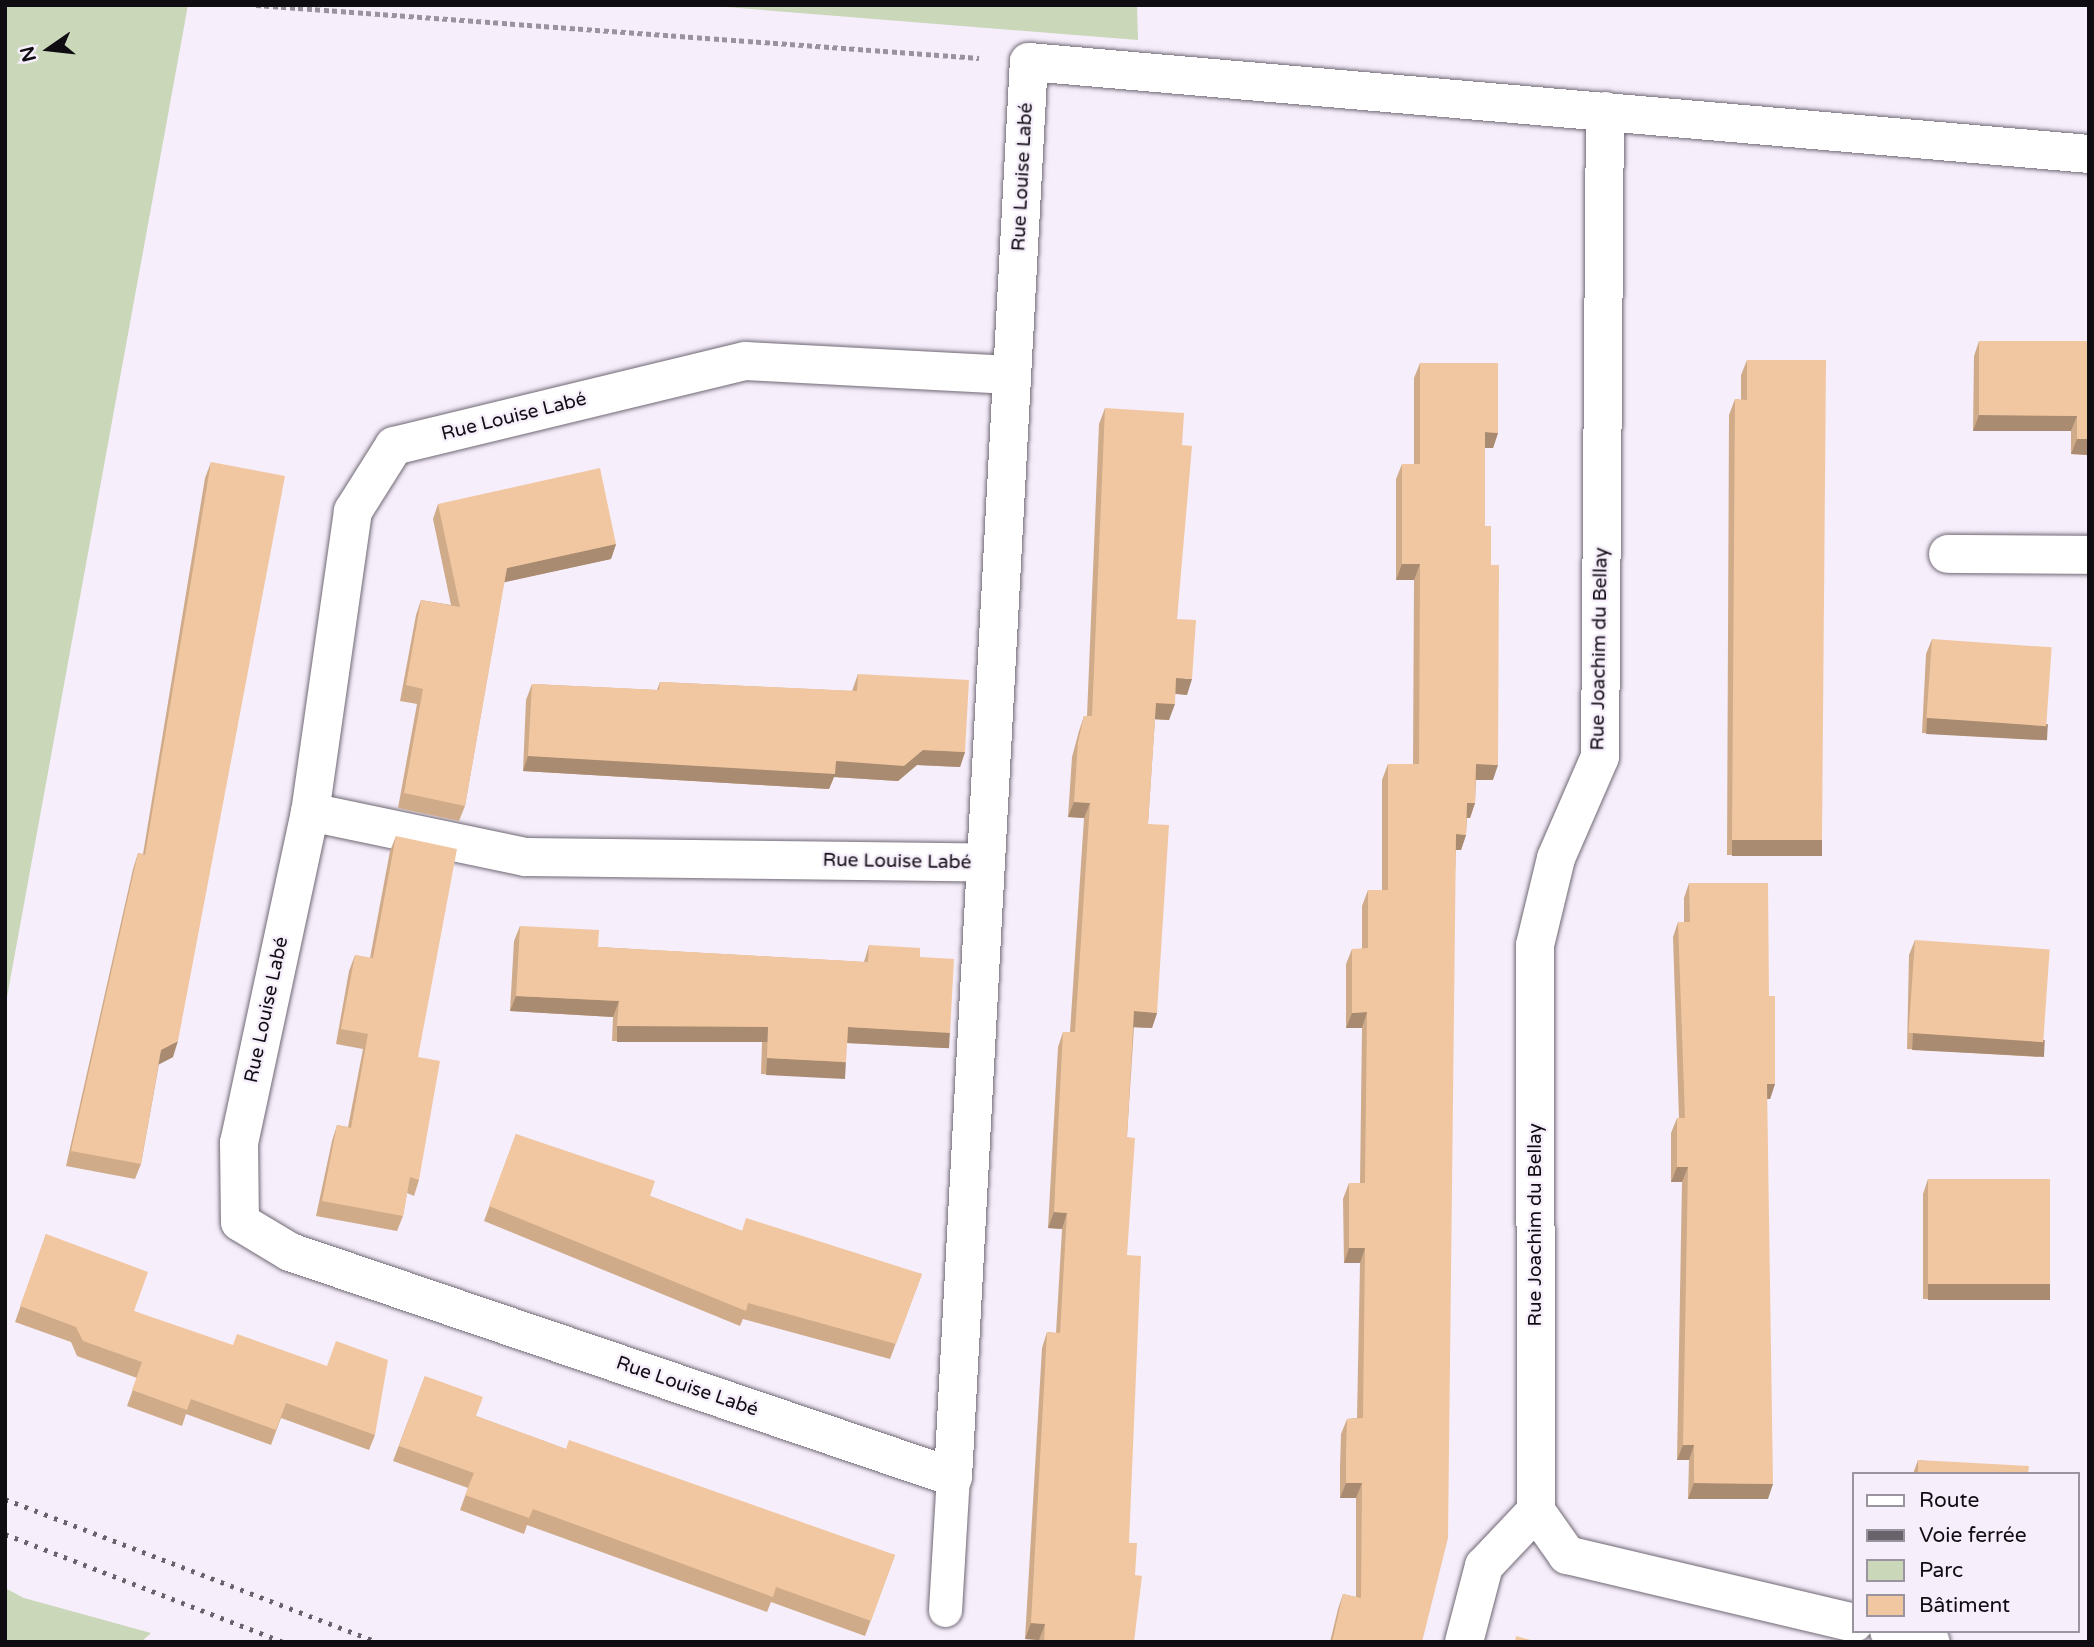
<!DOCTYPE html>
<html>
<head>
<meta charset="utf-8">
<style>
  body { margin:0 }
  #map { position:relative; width:2094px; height:1647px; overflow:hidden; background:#f6eefb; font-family:"Varela Round",sans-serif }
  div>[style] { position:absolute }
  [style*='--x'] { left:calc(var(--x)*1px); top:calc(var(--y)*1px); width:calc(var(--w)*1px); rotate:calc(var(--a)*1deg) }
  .green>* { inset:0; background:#cad7b9 }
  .path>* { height:4.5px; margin-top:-2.25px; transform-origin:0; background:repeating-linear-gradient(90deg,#99939d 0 5px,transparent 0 8.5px) }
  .roads { filter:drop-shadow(0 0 2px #706974) drop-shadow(0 0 2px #706974) }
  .service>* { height:33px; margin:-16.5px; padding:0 16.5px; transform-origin:16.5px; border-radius:16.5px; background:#fff }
  .minor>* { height:38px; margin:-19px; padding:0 19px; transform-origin:19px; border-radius:19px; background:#fff }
  .rail>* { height:5px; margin-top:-2.5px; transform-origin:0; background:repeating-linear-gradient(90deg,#68636b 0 3.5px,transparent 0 10.5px) }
  .wall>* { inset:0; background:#cfab8a }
  .shaded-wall>* { inset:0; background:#a98b71; transform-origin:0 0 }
  .building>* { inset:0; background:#f1c7a1; transform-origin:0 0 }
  span { translate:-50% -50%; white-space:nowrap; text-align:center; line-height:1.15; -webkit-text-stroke:5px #f6eefb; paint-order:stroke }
  .street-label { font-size:19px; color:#100d12 }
  .frame { position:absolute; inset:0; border:7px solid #100d12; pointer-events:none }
  .legend { position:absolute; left:1852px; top:1472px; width:228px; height:161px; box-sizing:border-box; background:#f6eefb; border:2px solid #9a949e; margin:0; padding:9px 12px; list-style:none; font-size:21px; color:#100d12 }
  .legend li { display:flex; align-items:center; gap:14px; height:35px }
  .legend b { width:35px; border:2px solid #9a949e }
  .north { position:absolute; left:14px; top:14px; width:70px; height:70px; -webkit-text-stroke:5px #f6eefb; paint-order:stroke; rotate:256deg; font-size:19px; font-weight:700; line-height:28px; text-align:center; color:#100d12 }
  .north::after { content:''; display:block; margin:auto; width:24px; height:32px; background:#100d12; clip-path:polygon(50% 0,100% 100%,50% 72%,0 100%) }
</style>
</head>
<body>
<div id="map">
  <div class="green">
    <i style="clip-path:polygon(5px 5px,188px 5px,5px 1008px)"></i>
    <i style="clip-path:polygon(701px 5px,1137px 5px,1138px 40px)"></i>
    <i style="clip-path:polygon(5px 1588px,24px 1598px,151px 1633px,141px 1642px,5px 1642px)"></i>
  </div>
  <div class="path">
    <i style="--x:256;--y:5;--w:725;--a:4.19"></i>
  </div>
  <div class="roads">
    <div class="service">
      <i style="--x:945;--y:1610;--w:133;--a:-86.6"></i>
    </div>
    <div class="minor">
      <i style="--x:1011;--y:375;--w:266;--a:-177"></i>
      <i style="--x:745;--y:361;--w:361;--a:166.4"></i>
      <i style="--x:394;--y:446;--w:77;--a:122.2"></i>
      <i style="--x:353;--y:511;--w:304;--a:98.1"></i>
      <i style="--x:310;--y:812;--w:338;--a:102.1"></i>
      <i style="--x:239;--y:1142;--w:80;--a:89.3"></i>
      <i style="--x:240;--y:1222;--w:58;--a:31"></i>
      <i style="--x:290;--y:1252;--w:700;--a:18.75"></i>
      <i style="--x:953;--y:1477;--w:1417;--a:-86.93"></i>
      <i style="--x:1029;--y:62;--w:1064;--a:4.96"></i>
      <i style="--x:1948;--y:554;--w:141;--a:0.4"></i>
      <i style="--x:310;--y:812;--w:220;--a:11.8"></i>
      <i style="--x:525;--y:857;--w:460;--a:0.7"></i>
      <i style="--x:1536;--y:1511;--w:54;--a:54.8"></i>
      <i style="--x:1567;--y:1555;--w:295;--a:13.3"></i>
      <i style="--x:1889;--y:1631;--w:43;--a:14.7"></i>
      <i style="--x:1464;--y:1642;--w:79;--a:-75.3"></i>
      <i style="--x:1484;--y:1566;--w:76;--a:-46.6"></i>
      <i style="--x:1536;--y:1511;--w:566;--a:-90.1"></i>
      <i style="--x:1535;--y:945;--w:89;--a:-76.4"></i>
      <i style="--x:1556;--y:858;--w:110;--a:-66.5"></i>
      <i style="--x:1600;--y:757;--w:646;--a:-89.56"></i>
    </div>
  </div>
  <div class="rail">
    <i style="--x:5;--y:1499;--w:399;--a:21"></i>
    <i style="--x:5;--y:1534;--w:298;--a:21.2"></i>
  </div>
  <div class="wall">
    <i style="clip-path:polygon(1979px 341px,2089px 341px,2089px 455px,2071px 454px,2071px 431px,1973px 431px,1974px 356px)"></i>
    <i style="clip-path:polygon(1747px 360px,1822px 840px,1817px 855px,1727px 855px,1729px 415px,1735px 399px,1741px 400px,1741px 375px)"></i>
    <i style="clip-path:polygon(1420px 363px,1498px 433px,1493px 448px,1485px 448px,1485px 526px,1491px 565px,1493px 780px,1476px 780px,1475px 803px,1470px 818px,1467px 818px,1466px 835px,1461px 850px,1456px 850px,1422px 1642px,1330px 1642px,1338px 1609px,1343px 1594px,1356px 1597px,1356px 1498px,1340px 1498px,1340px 1467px,1341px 1434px,1347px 1419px,1357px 1418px,1360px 1263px,1344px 1263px,1343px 1199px,1349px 1183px,1360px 1183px,1362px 1028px,1346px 1028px,1346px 964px,1352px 949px,1362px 949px,1362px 906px,1368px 890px,1382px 890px,1382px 780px,1388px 764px,1413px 764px,1414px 580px,1396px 580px,1396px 479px,1402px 464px,1414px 464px,1414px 378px)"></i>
    <i style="clip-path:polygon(1105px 408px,1182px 445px,1177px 619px,1187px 695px,1175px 694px,1169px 720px,1155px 719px,1148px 824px,1157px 1013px,1152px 1028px,1134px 1027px,1127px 1137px,1127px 1255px,1129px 1543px,1135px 1575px,1134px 1642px,1039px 1642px,1039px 1640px,1025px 1639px,1042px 1348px,1047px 1332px,1056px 1333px,1062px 1229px,1048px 1228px,1058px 1047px,1063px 1032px,1070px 1032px,1084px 818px,1068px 817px,1072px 757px,1079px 731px,1084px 716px,1087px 716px,1099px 424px)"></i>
    <i style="clip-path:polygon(211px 462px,173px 1057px,159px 1064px,141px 1164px,135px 1179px,66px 1166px,133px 869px,138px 853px,143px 854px,205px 478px)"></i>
    <i style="clip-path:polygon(438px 504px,616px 544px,611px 559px,504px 582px,465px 806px,459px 821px,398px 808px,417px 704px,400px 701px,416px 615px,421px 600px,451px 605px,433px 519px)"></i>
    <i style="clip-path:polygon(1932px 639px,2048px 725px,2042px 740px,1922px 733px,1926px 654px)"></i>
    <i style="clip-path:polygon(858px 674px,965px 752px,960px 767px,917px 765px,898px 781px,834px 777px,829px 789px,523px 771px,526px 700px,532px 684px,657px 690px,660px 682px,852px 691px)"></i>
    <i style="clip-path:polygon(396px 836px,418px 1057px,419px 1180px,414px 1196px,407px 1193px,403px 1216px,397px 1231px,316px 1216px,332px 1141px,337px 1125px,348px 1127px,363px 1049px,336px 1044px,349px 971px,355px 955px,370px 958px,390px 851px)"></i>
    <i style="clip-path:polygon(1689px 883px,1769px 996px,1775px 1084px,1770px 1099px,1767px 1099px,1768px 1499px,1688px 1499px,1689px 1460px,1677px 1460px,1682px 1182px,1671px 1182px,1671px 1133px,1677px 1118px,1679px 1118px,1673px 937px,1678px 922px,1684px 922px,1684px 898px)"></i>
    <i style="clip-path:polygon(520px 926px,598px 947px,864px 962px,869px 945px,920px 957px,950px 1033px,945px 1048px,847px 1043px,840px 1078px,761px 1074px,762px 1042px,612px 1041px,613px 1017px,510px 1011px,514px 941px)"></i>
    <i style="clip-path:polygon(1915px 940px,2039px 1057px,1907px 1049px,1909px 955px)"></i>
    <i style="clip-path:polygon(516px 1134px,650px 1196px,742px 1231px,922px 1274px,890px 1359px,743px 1319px,740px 1326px,484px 1221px)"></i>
    <i style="clip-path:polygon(1928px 1179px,2050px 1285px,2044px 1300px,1923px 1299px,1923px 1194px)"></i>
    <i style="clip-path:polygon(46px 1234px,134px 1311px,375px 1435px,369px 1450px,281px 1418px,271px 1445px,186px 1414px,182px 1426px,127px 1406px,137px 1378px,77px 1356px,71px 1342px,15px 1322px)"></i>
    <i style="clip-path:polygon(425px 1376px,476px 1416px,566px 1449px,895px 1555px,865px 1636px,771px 1602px,767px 1612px,527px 1525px,524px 1534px,460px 1510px,468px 1488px,393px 1461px)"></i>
    <i style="clip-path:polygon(1918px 1460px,2028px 1474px,1913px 1474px)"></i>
  </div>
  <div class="shaded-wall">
    <i style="clip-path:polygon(1979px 415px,2077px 416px,2071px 431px,1973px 431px)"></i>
    <i style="clip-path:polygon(1485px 432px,1498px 433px,1493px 448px,1479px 448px)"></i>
    <i style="clip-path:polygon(2077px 439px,2089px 439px,2089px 455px,2071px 454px)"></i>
    <i style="clip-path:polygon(616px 544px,611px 559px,501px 583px,507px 568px)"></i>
    <i style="clip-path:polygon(1402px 564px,1420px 564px,1414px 580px,1396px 580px)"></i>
    <i style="clip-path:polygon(1176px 678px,1192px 679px,1187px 695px,1171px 693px)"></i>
    <i style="clip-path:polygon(1156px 703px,1175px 704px,1169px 720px,1150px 719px)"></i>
    <i style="left:1927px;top:718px;width:121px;height:16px;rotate:3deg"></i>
    <i style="clip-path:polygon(923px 750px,965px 752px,960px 767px,917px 765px,898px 781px,834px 777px,829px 789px,523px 771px,528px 756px,836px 761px)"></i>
    <i style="clip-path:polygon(1476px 764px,1498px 765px,1493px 780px,1470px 780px)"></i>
    <i style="clip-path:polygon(1074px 802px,1090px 803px,1084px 818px,1068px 817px)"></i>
    <i style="clip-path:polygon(1467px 803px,1475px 803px,1470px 818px,1462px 818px)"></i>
    <i style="clip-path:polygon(1456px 834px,1466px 835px,1461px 850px,1450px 850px)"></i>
    <i style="left:1732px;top:840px;width:90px;height:16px"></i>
    <i style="clip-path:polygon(516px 996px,619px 1001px,613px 1017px,510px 1011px)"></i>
    <i style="clip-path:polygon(1134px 1011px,1157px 1013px,1152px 1028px,1129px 1027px)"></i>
    <i style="clip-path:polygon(1367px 1012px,1362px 1028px,1346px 1028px,1352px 1013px)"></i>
    <i style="left:617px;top:1026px;width:151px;height:16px"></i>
    <i style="left:848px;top:1027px;width:102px;height:16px;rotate:3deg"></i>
    <i style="left:1913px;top:1033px;width:132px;height:17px;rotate:3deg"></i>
    <i style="clip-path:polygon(178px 1041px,173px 1057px,156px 1066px,161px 1050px)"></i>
    <i style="left:767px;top:1058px;width:79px;height:17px;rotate:3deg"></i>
    <i style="clip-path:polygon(1767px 1084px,1775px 1084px,1770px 1099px,1762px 1099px)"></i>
    <i style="clip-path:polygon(1677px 1167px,1688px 1167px,1682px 1182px,1671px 1182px)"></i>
    <i style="clip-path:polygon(1054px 1212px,1067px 1213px,1062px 1229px,1048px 1228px)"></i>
    <i style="clip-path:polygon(1349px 1248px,1365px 1248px,1360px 1263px,1344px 1263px)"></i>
    <i style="left:1928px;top:1284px;width:122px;height:16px"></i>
    <i style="clip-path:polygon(1683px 1445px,1694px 1445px,1689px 1460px,1677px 1460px)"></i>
    <i style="clip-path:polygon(1346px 1483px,1362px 1483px,1356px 1498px,1340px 1498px)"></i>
    <i style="clip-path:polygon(1694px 1483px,1773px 1484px,1768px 1499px,1688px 1499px)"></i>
    <i style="clip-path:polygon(1031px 1623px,1045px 1624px,1039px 1640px,1025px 1639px)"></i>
  </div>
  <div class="building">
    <i style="clip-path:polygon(1979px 341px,2089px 341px,2089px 439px,2077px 439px,2077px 416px,1979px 415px)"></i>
    <i style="clip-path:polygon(1747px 360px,1826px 360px,1822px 840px,1732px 840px,1735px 399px,1747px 400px)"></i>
    <i style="clip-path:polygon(1420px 363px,1498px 363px,1498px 433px,1485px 432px,1485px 526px,1491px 526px,1491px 565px,1499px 565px,1498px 765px,1476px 764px,1475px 803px,1467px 803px,1466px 835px,1456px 834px,1448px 1538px,1422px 1642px,1332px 1642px,1343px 1594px,1361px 1598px,1362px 1483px,1346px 1483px,1346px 1452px,1347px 1419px,1363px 1418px,1365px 1248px,1349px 1248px,1349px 1183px,1365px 1183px,1367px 1012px,1352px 1013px,1352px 949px,1368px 948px,1368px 890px,1388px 890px,1388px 764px,1419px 764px,1420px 564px,1402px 564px,1402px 464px,1420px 464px)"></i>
    <i style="clip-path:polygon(1105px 408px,1184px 413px,1182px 445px,1192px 446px,1177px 619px,1196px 620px,1192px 679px,1176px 678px,1175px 704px,1156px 703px,1148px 824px,1169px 825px,1157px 1013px,1134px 1011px,1127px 1137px,1135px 1138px,1127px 1255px,1141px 1256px,1129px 1543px,1137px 1543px,1135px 1575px,1142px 1576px,1134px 1642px,1044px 1642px,1045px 1624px,1031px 1623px,1047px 1332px,1060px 1333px,1067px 1213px,1054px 1212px,1059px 1110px,1063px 1032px,1075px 1032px,1090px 803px,1074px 802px,1078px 742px,1084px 716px,1092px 716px)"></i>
    <i style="clip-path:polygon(211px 462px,285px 476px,178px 1041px,161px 1050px,141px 1164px,71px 1151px,138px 853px,145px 855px)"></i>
    <i style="clip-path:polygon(600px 468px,616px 544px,507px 568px,465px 806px,404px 793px,423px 689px,406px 685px,421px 600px,460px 607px,438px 504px)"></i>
    <i style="left:1932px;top:639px;width:120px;height:79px;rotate:4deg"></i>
    <i style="clip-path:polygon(858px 674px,969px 680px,965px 752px,923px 750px,904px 766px,836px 761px,835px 774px,528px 756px,532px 684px,659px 690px,660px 682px,857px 691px)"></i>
    <i style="clip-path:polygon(396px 836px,457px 849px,418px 1057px,440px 1061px,419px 1180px,410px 1177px,403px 1216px,322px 1201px,337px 1125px,351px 1128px,368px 1034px,341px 1029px,355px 955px,373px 958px)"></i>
    <i style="clip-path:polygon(1689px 883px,1768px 883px,1769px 996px,1775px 996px,1775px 1084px,1767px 1084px,1773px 1484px,1694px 1483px,1694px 1445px,1683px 1445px,1688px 1167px,1677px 1167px,1677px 1118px,1685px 1118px,1678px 922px,1690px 922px)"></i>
    <i style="clip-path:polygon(520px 926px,599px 930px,598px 947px,868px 962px,869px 945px,920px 948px,920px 957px,954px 959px,950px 1033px,848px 1027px,846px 1062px,767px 1058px,768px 1027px,617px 1026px,619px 1001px,516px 996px)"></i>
    <i style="left:1915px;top:940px;width:135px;height:93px;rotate:4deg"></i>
    <i style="clip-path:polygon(516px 1134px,655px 1181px,650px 1196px,742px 1231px,746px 1218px,922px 1274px,896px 1344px,748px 1303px,746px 1311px,489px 1206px)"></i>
    <i style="left:1928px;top:1179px;width:122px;height:105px"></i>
    <i style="clip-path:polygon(46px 1234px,148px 1272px,134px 1311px,233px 1345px,237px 1334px,327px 1366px,336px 1341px,388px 1360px,375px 1435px,286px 1403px,276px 1430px,191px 1399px,187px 1410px,132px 1390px,142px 1362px,83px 1341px,76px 1327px,20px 1306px)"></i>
    <i style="clip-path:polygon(425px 1376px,483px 1397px,476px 1416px,566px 1449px,569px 1440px,895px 1555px,871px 1621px,776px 1587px,773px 1597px,533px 1509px,529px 1518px,465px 1495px,474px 1473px,399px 1446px)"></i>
    <i style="clip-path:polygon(1918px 1460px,2029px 1466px,2028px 1474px,1918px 1474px)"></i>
    <i style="clip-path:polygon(1516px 1636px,1538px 1642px,1515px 1642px)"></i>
  </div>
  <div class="street-label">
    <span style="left:1023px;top:177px;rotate:-87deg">Rue Louise Labé</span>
    <span style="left:514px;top:417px;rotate:-14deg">Rue Louise Labé</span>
    <span style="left:1600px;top:649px;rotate:-89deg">Rue Joachim du Bellay</span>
    <span style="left:897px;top:862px;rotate:1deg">Rue Louise Labé</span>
    <span style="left:267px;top:1010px;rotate:-78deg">Rue Louise Labé</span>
    <span style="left:1536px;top:1225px;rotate:-90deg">Rue Joachim du Bellay</span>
    <span style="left:687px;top:1387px;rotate:19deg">Rue Louise Labé</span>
  </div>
  <div class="frame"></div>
  <ul class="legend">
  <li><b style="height:9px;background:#fff"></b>Route</li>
  <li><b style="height:9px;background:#68636b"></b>Voie ferrée</li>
  <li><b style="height:19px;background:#cad7b9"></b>Parc</li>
  <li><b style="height:19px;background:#f1c7a1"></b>Bâtiment</li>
  </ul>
  <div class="north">N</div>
</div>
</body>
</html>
